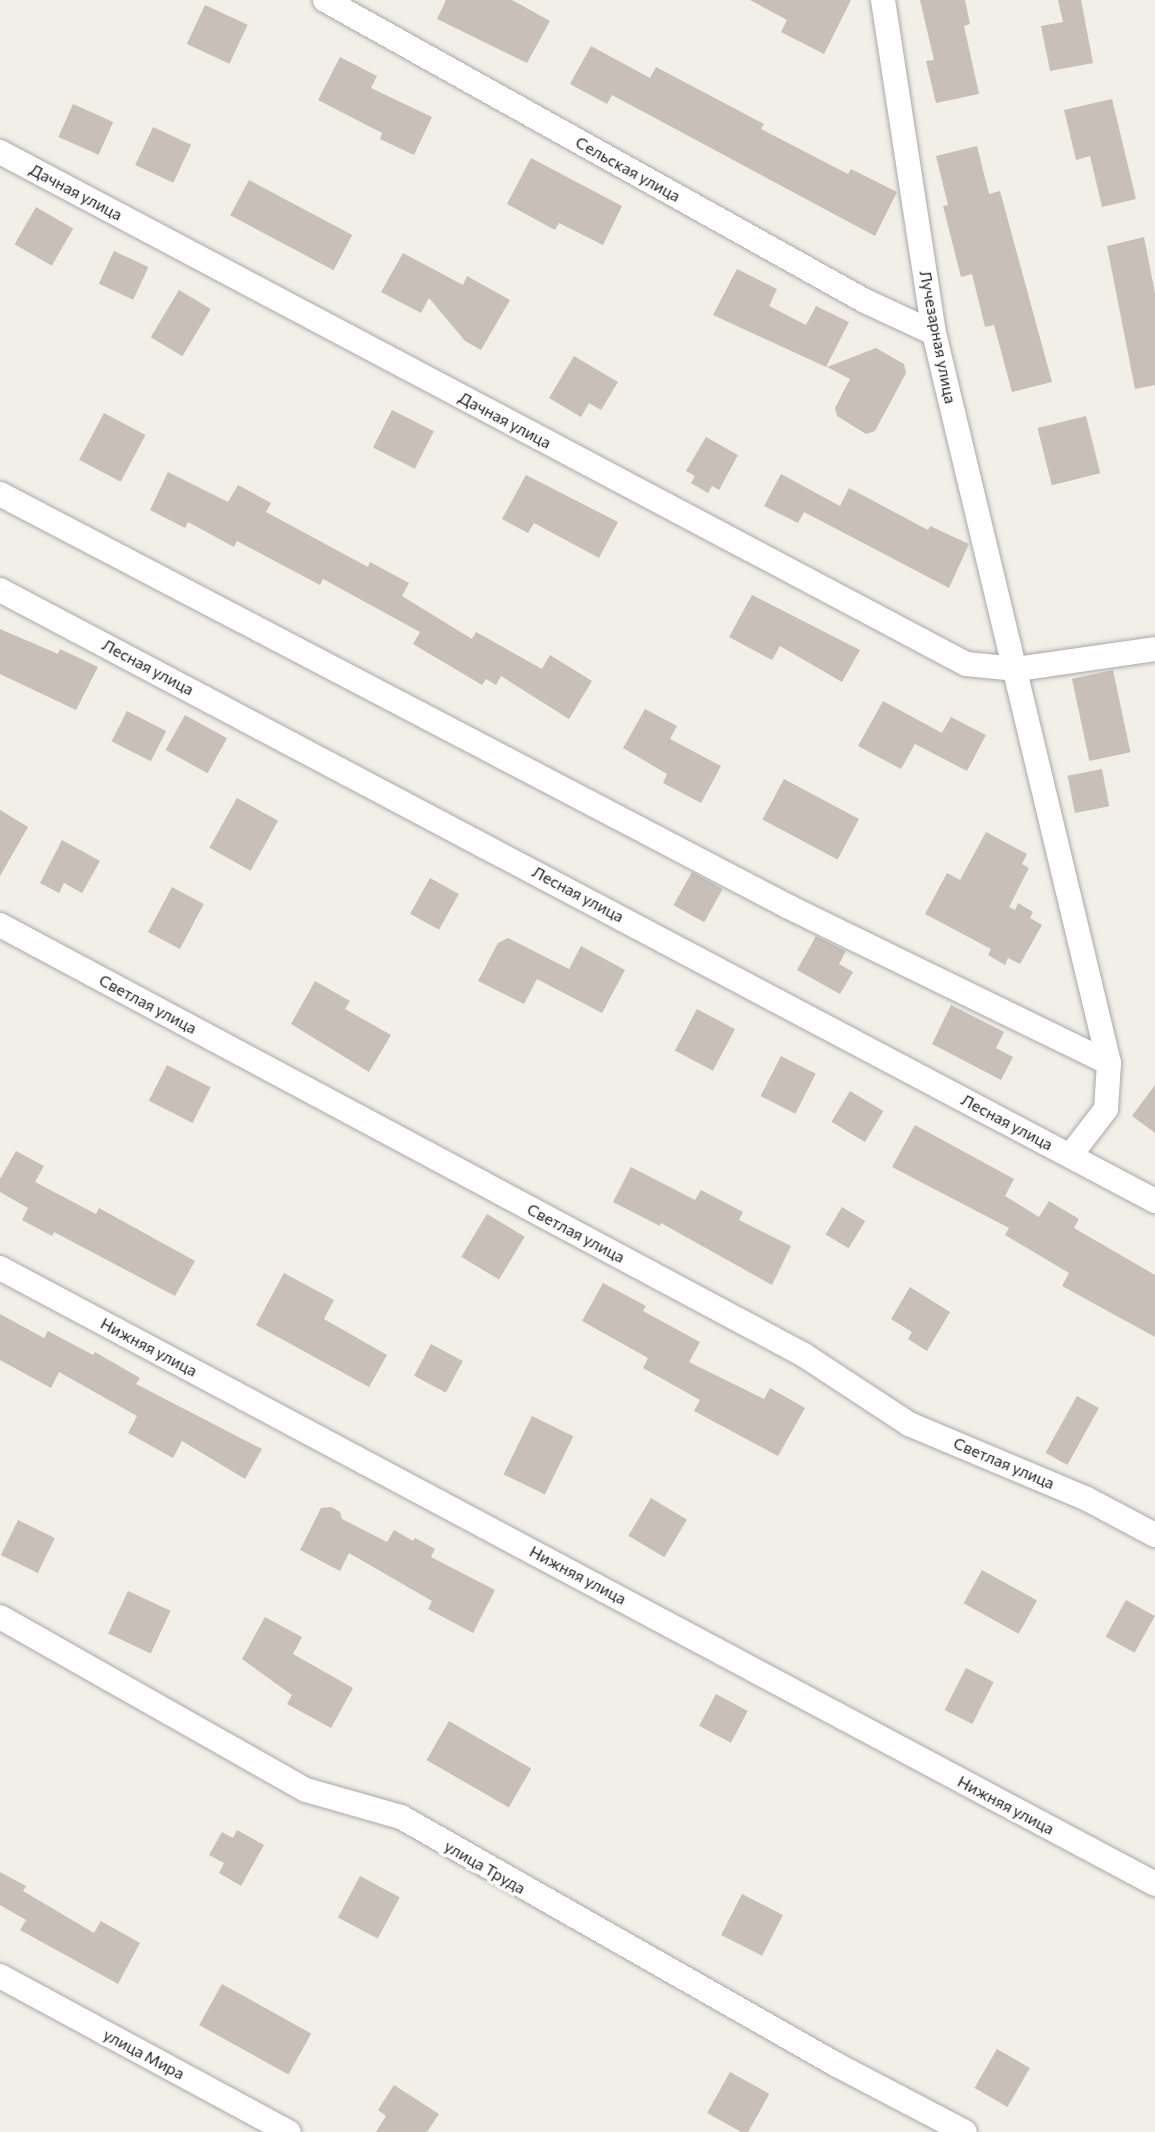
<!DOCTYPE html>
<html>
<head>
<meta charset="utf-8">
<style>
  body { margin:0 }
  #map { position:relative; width:1155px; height:2132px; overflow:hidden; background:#f2efe9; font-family:Commissioner,sans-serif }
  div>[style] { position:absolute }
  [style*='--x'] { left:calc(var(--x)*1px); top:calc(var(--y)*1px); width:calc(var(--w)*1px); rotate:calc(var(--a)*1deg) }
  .building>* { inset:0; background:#c7bfb8; transform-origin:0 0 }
  .roads { filter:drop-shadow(0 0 2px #a9a9a9) drop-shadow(0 0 2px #a9a9a9) }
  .minor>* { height:24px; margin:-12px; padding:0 12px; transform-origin:12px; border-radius:12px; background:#fff }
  span { translate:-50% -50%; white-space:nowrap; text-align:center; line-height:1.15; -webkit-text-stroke:6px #fff; paint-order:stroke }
  .street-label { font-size:16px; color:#222 }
</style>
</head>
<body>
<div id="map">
  <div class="building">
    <i style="clip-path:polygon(446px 0,512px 0,550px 21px,527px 63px,437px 19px)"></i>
    <i style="clip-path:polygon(750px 0,851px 0,824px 54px,781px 32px,787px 20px)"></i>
    <i style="clip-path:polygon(920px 0,965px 0,970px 24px,964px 26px,979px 94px,936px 103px,926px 61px,934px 60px)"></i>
    <i style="clip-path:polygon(1058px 0,1081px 0,1093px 63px,1050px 71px,1041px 26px,1063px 22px)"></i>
    <i style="left:205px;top:5px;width:47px;height:43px;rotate:25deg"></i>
    <i style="clip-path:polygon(591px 46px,650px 78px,656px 67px,764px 124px,761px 129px,848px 174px,851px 169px,897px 192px,875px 236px,612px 95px,607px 104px,570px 84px)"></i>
    <i style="clip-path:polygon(340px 57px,377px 76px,371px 88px,432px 117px,414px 155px,380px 139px,382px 133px,318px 100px)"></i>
    <i style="clip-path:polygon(1112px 99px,1136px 199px,1102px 207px,1090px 156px,1076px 160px,1064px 110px)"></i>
    <i style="left:73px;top:104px;width:44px;height:36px;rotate:24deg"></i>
    <i style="left:153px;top:127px;width:42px;height:42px;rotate:25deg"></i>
    <i style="clip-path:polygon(977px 146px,989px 194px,1000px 191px,1052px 382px,1012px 392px,994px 325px,985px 327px,972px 274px,961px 277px,943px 206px,948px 205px,936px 156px)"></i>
    <i style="clip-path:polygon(531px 158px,622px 206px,603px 245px,559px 223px,555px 230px,507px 204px)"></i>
    <i style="left:249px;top:180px;width:117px;height:40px;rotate:28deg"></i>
    <i style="left:36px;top:207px;width:43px;height:43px;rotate:30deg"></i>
    <i style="clip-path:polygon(1144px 237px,1155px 293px,1155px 385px,1135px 389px,1107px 246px)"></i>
    <i style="left:114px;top:251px;width:38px;height:36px;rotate:25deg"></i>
    <i style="clip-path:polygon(403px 253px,463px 285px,467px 276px,510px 300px,481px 350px,465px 341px,429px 298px,421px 313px,381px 292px)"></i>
    <i style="clip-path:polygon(737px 269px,777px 289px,769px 306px,806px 325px,816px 306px,849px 322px,826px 367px,713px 315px)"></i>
    <i style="left:179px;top:290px;width:37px;height:55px;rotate:31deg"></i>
    <i style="clip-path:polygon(876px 348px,904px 364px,906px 373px,875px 431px,866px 434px,837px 416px,835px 408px,850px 379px,827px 367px)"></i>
    <i style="clip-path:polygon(574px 356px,618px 382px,601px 410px,589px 403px,581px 417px,549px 398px)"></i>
    <i style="left:392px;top:410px;width:47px;height:42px;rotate:27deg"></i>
    <i style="left:104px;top:413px;width:47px;height:53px;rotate:28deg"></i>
    <i style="left:1086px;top:416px;width:59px;height:50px;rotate:76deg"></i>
    <i style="clip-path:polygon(706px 437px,738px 455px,719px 490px,712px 486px,708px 493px,691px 483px,695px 476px,686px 471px)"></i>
    <i style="clip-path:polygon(168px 472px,228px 502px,238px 485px,271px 503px,266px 512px,368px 567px,370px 562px,409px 583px,402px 596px,472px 639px,476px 632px,542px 669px,550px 655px,592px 681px,569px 719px,501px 676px,496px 685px,486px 679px,482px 685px,413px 644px,420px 632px,323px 579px,320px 585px,237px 541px,234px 547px,188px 522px,185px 528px,150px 510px)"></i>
    <i style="clip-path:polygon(781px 474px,840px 506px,849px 488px,928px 530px,930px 526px,969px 544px,949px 588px,804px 512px,798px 523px,764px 506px)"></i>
    <i style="clip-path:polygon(526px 475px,618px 522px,599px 558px,534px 523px,528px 533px,502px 519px)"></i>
    <i style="clip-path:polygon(752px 595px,860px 650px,842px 682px,780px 646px,772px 660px,729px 637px)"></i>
    <i style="clip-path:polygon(0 629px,58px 654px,60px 649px,98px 667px,76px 710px,0 674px)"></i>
    <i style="left:1113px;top:670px;width:84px;height:42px;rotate:78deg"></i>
    <i style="clip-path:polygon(883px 701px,942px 733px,951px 717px,986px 735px,967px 771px,915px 744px,901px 769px,858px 746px)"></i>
    <i style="clip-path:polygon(645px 709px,677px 726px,670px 739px,721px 766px,701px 803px,663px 783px,667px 774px,623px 748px)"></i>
    <i style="left:127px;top:711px;width:44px;height:34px;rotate:27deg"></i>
    <i style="left:185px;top:715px;width:48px;height:40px;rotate:29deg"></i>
    <i style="left:1102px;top:769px;width:38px;height:35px;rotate:79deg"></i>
    <i style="left:784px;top:779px;width:85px;height:46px;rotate:28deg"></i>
    <i style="left:237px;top:798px;width:47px;height:57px;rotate:29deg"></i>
    <i style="clip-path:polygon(0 810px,28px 827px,0 876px)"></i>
    <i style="clip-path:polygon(986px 832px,1027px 854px,1022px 864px,1029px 868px,1009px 907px,1015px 910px,1018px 903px,1033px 912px,1030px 918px,1042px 925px,1020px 964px,1008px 958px,1005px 965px,988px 955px,991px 949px,925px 914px,947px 873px,960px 880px)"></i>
    <i style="clip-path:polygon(62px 840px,100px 861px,82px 893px,64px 883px,59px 893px,40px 883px)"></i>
    <i style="left:692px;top:872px;width:35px;height:38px;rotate:29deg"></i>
    <i style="left:430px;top:878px;width:33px;height:41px;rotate:29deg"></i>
    <i style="left:172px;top:887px;width:36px;height:51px;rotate:28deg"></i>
    <i style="clip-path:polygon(816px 936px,846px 951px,839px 964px,853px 972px,840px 994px,797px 970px)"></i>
    <i style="clip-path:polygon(508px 938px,569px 969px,581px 946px,625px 970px,602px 1013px,537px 979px,524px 1004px,478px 981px,498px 943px)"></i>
    <i style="clip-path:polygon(315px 981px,350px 1001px,345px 1009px,391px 1035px,369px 1072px,291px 1024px)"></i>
    <i style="clip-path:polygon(951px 1005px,1004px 1032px,996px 1048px,1013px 1057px,1001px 1080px,932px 1044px)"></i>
    <i style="left:697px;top:1009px;width:43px;height:47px;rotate:28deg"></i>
    <i style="left:781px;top:1056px;width:39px;height:45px;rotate:27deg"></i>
    <i style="left:167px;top:1065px;width:49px;height:40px;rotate:27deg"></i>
    <i style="clip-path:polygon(1155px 1085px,1155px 1133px,1132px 1116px)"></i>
    <i style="left:850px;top:1091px;width:39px;height:36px;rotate:31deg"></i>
    <i style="clip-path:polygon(915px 1125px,1014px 1179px,1005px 1196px,1039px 1217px,1049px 1201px,1079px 1219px,1074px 1228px,1155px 1275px,1155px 1337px,1062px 1286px,1069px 1273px,1005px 1235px,1009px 1228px,892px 1167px)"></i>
    <i style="clip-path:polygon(16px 1151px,44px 1166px,35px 1182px,96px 1214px,99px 1208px,195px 1261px,175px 1296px,54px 1232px,52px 1236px,22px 1220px,28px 1208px,0 1192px,0 1179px)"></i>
    <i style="clip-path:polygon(631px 1167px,695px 1200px,701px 1190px,743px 1212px,739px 1220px,791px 1246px,772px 1285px,661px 1223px,660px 1226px,613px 1202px)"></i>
    <i style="left:842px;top:1207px;width:27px;height:32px;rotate:31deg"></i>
    <i style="left:487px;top:1214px;width:44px;height:50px;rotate:31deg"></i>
    <i style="clip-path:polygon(284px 1273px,334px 1300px,324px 1319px,387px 1355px,369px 1387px,256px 1325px)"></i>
    <i style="clip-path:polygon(603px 1283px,646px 1306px,643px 1311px,700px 1342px,689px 1362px,764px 1399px,770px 1388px,805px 1408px,778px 1456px,694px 1411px,700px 1400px,643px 1368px,648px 1358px,582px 1321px)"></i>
    <i style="clip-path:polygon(910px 1287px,950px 1312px,927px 1351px,908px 1339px,912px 1332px,891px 1319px)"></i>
    <i style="clip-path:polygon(0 1314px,44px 1338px,48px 1331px,93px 1355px,95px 1352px,140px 1378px,136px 1384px,262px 1449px,245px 1479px,182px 1441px,173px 1458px,128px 1433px,137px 1416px,59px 1372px,51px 1388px,0 1360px)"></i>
    <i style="left:431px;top:1344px;width:36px;height:36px;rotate:28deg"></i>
    <i style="left:1077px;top:1396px;width:25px;height:65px;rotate:29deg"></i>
    <i style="left:532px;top:1416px;width:46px;height:65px;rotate:26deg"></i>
    <i style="left:651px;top:1498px;width:42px;height:44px;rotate:31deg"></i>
    <i style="clip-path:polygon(331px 1507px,340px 1512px,342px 1519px,387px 1542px,394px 1530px,413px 1541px,415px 1538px,435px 1549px,431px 1557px,495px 1590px,473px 1633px,428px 1609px,432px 1601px,349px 1553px,340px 1571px,300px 1550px,321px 1508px)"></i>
    <i style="left:18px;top:1520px;width:41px;height:39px;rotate:26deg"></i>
    <i style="left:982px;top:1570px;width:63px;height:38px;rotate:29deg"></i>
    <i style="left:128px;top:1591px;width:47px;height:47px;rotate:25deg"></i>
    <i style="left:1126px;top:1600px;width:33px;height:42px;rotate:29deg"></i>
    <i style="clip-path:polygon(265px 1617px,302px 1637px,293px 1654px,353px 1688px,331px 1728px,287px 1704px,292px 1695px,242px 1659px)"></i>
    <i style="left:966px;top:1668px;width:31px;height:47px;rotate:27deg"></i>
    <i style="left:716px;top:1694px;width:36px;height:36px;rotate:28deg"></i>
    <i style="left:449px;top:1721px;width:95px;height:45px;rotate:30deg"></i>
    <i style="clip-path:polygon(237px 1830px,264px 1845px,241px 1886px,219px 1873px,224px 1863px,209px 1855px,222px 1832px,233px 1838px)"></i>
    <i style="clip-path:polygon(0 1872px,26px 1886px,23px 1891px,94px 1933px,101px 1921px,140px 1943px,118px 1984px,20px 1930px,26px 1920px,0 1905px)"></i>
    <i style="left:360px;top:1876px;width:45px;height:47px;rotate:28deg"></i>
    <i style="left:742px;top:1894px;width:46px;height:46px;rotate:27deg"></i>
    <i style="left:222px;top:1984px;width:102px;height:47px;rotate:29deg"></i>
    <i style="left:997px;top:2049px;width:38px;height:45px;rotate:30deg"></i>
    <i style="left:730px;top:2072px;width:45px;height:47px;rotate:29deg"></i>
    <i style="clip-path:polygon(394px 2085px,439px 2114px,427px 2132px,376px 2132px,386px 2116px,378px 2110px)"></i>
  </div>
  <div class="roads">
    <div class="minor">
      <i style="--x:325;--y:0;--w:618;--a:29.14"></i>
      <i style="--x:865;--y:301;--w:76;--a:24.9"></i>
      <i style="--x:883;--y:0;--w:337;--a:81.3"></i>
      <i style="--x:934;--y:333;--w:751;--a:76.52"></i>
      <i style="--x:1109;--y:1063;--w:46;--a:93.7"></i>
      <i style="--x:1106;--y:1109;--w:59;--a:127.5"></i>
      <i style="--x:0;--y:152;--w:1093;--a:27.92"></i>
      <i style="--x:966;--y:664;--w:51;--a:5.6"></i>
      <i style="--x:1017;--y:669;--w:139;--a:-8.2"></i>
      <i style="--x:0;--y:494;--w:891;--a:27.63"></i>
      <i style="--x:789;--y:907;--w:356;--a:26"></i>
      <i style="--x:0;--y:590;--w:1307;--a:27.88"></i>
      <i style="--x:0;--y:925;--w:912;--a:28.14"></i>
      <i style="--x:804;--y:1355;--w:126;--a:33.3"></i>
      <i style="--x:909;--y:1424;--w:193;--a:22.8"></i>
      <i style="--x:1087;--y:1499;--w:77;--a:27.9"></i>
      <i style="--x:0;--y:1268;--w:1309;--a:28.07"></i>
      <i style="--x:0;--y:1617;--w:352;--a:29.5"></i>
      <i style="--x:306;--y:1790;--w:99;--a:15.9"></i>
      <i style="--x:401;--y:1817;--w:502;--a:29.63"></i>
      <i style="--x:837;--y:2065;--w:144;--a:27.6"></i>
      <i style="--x:0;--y:1976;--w:328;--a:28.4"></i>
    </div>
  </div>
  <div class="street-label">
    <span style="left:628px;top:169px;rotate:29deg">Сельская улица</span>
    <span style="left:76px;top:192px;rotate:28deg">Дачная улица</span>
    <span style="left:938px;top:337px;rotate:79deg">Лучезарная улица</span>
    <span style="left:505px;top:420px;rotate:28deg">Дачная улица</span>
    <span style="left:148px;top:667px;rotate:28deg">Лесная улица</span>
    <span style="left:578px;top:894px;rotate:28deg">Лесная улица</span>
    <span style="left:148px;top:1004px;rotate:28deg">Светлая улица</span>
    <span style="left:1007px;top:1122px;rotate:28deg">Лесная улица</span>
    <span style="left:576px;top:1233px;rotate:28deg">Светлая улица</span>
    <span style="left:149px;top:1347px;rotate:28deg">Нижняя улица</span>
    <span style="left:1004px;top:1463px;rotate:23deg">Светлая улица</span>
    <span style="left:578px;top:1575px;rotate:28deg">Нижняя улица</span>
    <span style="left:1006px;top:1805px;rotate:28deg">Нижняя улица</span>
    <span style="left:485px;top:1867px;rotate:30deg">улица Труда</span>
    <span style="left:144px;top:2054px;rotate:28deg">улица Мира</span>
  </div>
</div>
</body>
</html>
